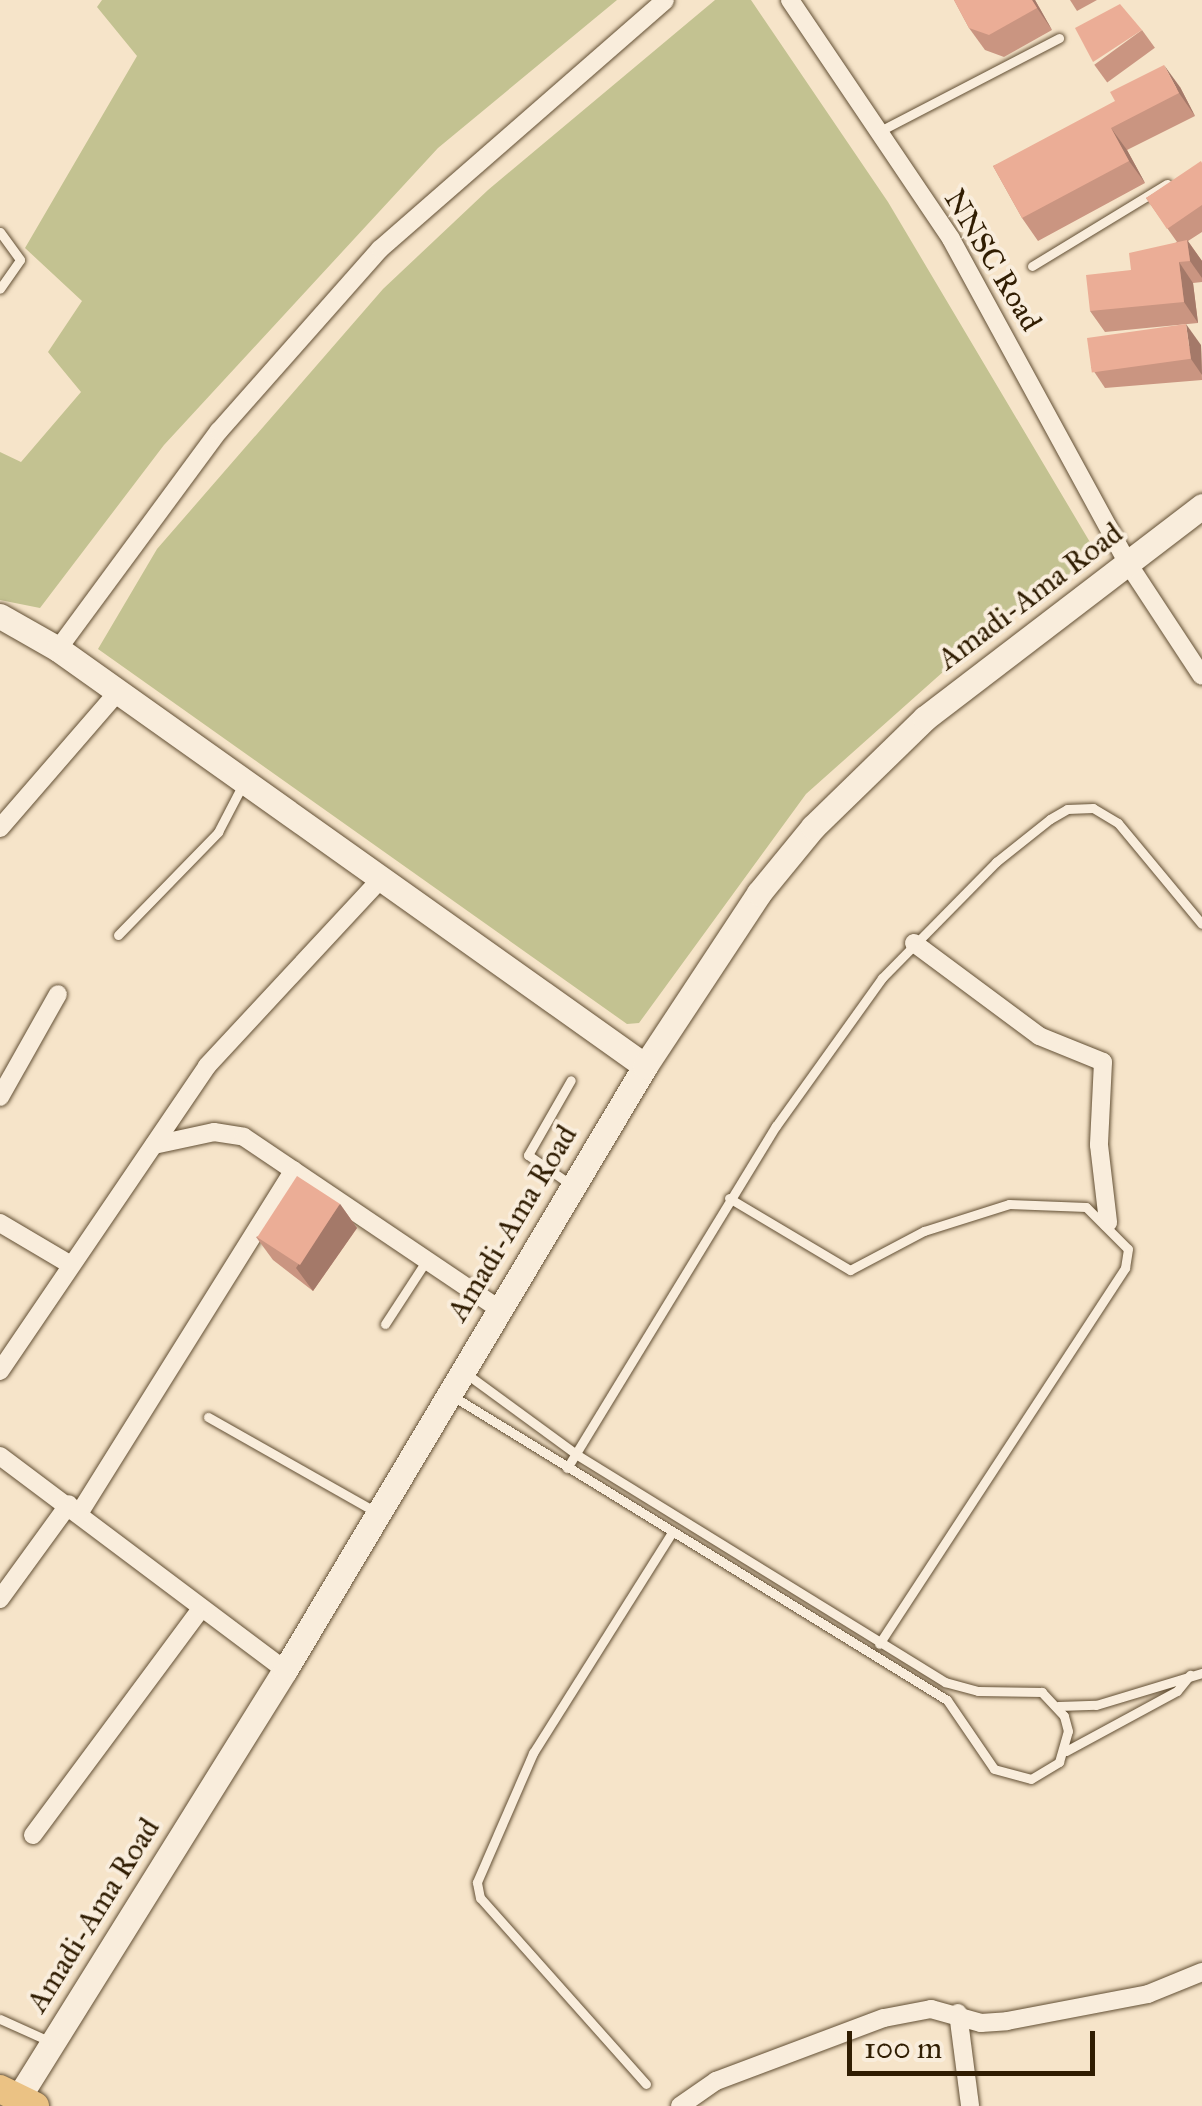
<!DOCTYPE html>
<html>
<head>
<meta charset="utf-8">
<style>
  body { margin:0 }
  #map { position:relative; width:1202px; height:2106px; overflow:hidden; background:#f6e4c9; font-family:"IM FELL Great Primer",serif }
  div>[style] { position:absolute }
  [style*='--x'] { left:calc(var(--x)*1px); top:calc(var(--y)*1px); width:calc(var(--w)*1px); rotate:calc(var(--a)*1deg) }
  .green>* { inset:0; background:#c3c291 }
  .roads { filter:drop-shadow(0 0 2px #624f34) drop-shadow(0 0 2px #624f34) }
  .lane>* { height:9px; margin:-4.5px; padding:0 4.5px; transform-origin:4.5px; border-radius:4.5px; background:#f9eddc }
  .street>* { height:18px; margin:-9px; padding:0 9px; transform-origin:9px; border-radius:9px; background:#f9eddc }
  .secondary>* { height:25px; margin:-12.5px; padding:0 12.5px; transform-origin:12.5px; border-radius:12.5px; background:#f9eddc }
  .primary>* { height:28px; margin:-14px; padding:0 14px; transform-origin:14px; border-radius:14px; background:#ebc284 }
  .wall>* { inset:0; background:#ca9581; transform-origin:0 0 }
  .shaded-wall>* { inset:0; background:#a47969 }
  .building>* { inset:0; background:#ebad96; transform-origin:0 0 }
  span { translate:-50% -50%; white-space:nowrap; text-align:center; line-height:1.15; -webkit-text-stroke:8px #f9eddc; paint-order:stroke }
  .street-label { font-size:30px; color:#301d02 }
  .scale { position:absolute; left:847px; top:2031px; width:248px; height:45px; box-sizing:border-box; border:5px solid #301d02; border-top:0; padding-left:12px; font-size:30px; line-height:35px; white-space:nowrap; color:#301d02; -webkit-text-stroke:8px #f9eddc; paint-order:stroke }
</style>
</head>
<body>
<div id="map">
  <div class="green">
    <i style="clip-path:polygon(102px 0,617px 0,438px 148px,164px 445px,40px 608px,0 600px,0 452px,21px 462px,81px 392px,48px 352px,82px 301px,25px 248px,137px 56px,97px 7px)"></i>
    <i style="clip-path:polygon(715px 0,751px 0,888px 202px,1097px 554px,971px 647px,806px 794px,639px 1023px,627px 1024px,98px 649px,157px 549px,383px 289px,488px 190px)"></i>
  </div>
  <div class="roads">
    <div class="lane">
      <i style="--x:878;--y:132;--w:204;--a:-27.4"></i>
      <i style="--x:0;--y:232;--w:34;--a:54"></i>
      <i style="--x:20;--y:260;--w:35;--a:125"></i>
      <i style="--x:1032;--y:266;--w:158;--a:-31.3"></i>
      <i style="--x:118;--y:935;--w:144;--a:-45.8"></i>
      <i style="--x:218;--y:832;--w:54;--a:-62.5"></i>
      <i style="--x:570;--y:1184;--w:51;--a:-145.4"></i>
      <i style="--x:528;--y:1155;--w:86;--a:-60.2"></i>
      <i style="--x:729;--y:1198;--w:141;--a:30.8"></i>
      <i style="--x:850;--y:1270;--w:84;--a:-27.8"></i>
      <i style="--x:924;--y:1231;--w:89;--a:-17.6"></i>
      <i style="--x:1009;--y:1204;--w:77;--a:2.2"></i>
      <i style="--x:1086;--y:1207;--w:59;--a:45"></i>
      <i style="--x:1128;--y:1249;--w:19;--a:99"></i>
      <i style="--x:1125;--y:1268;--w:449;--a:123.2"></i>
      <i style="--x:385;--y:1324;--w:75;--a:-56.9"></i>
      <i style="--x:451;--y:1395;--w:582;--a:31.59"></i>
      <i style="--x:947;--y:1700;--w:83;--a:55.7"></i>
      <i style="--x:994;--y:1769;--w:38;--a:15"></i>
      <i style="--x:1031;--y:1779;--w:33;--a:-31"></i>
      <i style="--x:1059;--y:1762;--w:32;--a:-74"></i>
      <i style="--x:1068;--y:1731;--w:16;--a:-105"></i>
      <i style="--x:1064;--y:1716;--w:33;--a:-133"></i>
      <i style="--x:1042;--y:1692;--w:64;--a:-179.1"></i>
      <i style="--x:978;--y:1691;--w:34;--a:-165"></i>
      <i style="--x:945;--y:1682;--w:434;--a:-148.3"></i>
      <i style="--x:576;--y:1454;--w:139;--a:-143.8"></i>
      <i style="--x:208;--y:1417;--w:193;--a:29.5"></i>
      <i style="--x:567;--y:1468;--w:401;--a:-58.6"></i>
      <i style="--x:776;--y:1126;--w:182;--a:-54.4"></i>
      <i style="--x:882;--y:978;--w:163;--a:-45.5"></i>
      <i style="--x:996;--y:862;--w:69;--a:-38.5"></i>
      <i style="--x:1050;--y:819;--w:20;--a:-30"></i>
      <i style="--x:1067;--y:809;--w:26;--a:-2"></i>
      <i style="--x:1093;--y:808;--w:29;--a:31"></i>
      <i style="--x:1118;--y:823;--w:131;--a:50.3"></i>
      <i style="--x:1058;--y:1706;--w:38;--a:-2"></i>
      <i style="--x:1096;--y:1705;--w:111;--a:-16.8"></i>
      <i style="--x:1066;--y:1751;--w:126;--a:-28.4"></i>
      <i style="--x:1177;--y:1691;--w:21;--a:-51"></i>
      <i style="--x:0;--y:2019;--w:54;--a:24.2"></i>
      <i style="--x:646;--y:2084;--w:249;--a:-131.7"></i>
      <i style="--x:480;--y:1898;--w:16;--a:-101"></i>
      <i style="--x:477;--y:1882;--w:141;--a:-66.5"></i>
      <i style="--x:533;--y:1753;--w:261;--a:-57.8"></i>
    </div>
    <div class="street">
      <i style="--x:790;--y:0;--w:288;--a:56"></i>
      <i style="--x:951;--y:239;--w:368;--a:61.4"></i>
      <i style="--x:1127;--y:562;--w:136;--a:56.7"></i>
      <i style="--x:58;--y:649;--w:271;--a:-53.6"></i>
      <i style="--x:219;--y:431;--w:243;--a:-48.5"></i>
      <i style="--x:380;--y:249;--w:378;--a:-41.1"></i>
      <i style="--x:0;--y:828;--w:180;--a:-49.1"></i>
      <i style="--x:914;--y:943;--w:156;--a:36.6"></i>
      <i style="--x:1039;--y:1036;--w:69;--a:22.1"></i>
      <i style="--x:1103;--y:1062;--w:83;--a:92.8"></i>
      <i style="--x:1099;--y:1145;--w:78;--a:83.3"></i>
      <i style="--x:0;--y:1097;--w:118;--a:-60.6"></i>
      <i style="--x:154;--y:1145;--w:61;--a:-12.2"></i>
      <i style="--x:214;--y:1132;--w:30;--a:9"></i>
      <i style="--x:244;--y:1137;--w:308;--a:34"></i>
      <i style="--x:0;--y:1223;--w:82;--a:30.6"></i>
      <i style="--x:0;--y:1371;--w:369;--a:-55.8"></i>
      <i style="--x:207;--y:1066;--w:251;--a:-47.1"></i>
      <i style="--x:0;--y:1456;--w:356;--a:36.9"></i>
      <i style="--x:80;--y:1512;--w:403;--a:-58"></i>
      <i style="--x:0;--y:1599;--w:117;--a:-54"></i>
      <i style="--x:33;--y:1835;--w:280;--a:-53.4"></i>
      <i style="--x:958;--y:2013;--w:94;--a:82.6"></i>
      <i style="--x:680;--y:2106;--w:44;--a:-34.8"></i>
      <i style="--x:716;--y:2081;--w:179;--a:-20.6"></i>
      <i style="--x:884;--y:2018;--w:48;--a:-10.8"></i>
      <i style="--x:931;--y:2009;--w:52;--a:15.6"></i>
      <i style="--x:981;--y:2023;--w:26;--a:-4"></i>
      <i style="--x:1007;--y:2021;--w:144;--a:-10.8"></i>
      <i style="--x:1148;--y:1994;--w:58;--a:-22.2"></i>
    </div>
    <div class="secondary">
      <i style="--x:0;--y:616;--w:67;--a:29.6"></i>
      <i style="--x:58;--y:649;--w:720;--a:35.39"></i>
      <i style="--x:20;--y:2095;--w:501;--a:-58.06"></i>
      <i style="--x:285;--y:1670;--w:703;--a:-59.2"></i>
      <i style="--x:645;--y:1066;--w:207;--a:-56.6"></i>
      <i style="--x:759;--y:893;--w:85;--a:-50.7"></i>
      <i style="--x:813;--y:827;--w:156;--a:-44.2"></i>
      <i style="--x:925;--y:718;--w:349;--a:-37.4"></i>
    </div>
    <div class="primary">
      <i style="--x:0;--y:2089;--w:39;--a:26"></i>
    </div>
  </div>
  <div class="wall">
    <i style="clip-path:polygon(954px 0,1035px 0,1052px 30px,1004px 57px,985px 50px,969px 28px)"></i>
    <i style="clip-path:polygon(1070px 0,1097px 0,1077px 11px)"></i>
    <i style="left:1142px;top:30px;width:22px;height:59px;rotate:54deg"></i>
    <i style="clip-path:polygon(1180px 87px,1195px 116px,1127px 150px,1145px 183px,1038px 241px,1022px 218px,993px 166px)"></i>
    <i style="clip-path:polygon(1202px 163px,1202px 232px,1188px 241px,1202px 261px,1202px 282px,1193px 283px,1198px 323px,1105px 332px,1090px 311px,1131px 270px,1177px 242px,1146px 198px)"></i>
    <i style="clip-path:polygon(1201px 345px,1202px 380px,1105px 388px,1091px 367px)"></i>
    <i style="clip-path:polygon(340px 1204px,357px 1228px,313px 1291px,273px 1260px,256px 1237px)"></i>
  </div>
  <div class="shaded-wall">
    <i style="clip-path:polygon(1032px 0,1035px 0,1052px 30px,1037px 8px)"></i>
    <i style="clip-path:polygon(1164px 65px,1180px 87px,1195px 116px,1179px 93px)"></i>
    <i style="clip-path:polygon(1111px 128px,1127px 150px,1145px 183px,1129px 161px)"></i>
    <i style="clip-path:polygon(1187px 240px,1202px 261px,1202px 278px,1190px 261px)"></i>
    <i style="clip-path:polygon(1179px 262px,1193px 283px,1198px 323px,1184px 302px)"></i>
    <i style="clip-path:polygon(1186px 324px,1201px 345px,1202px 375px,1191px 359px)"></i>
    <i style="clip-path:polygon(340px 1204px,357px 1228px,313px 1291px,296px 1268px)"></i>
  </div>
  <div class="building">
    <i style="clip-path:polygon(954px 0,1032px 0,1037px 8px,989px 35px,969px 28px)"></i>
    <i style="clip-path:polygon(1120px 4px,1142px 30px,1093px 62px,1075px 28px)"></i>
    <i style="clip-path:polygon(1164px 65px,1179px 93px,1111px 128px,1129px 161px,1022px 218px,993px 166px,1115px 101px,1110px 92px)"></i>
    <i style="clip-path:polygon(1201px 161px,1202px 163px,1202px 205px,1167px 229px,1146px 198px)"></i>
    <i style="clip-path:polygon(1187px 240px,1190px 261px,1179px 262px,1184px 302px,1090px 311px,1086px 275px,1131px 270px,1129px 253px)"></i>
    <i style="left:1186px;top:324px;width:35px;height:100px;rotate:82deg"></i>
    <i style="left:297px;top:1176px;width:51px;height:73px;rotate:33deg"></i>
  </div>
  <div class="street-label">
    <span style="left:993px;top:260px;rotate:59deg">NNSC Road</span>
    <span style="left:1030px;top:596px;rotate:-37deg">Amadi-Ama Road</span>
    <span style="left:512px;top:1223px;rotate:-59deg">Amadi-Ama Road</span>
    <span style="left:93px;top:1915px;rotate:-58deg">Amadi-Ama Road</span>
  </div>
  <div class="scale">100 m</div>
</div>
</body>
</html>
